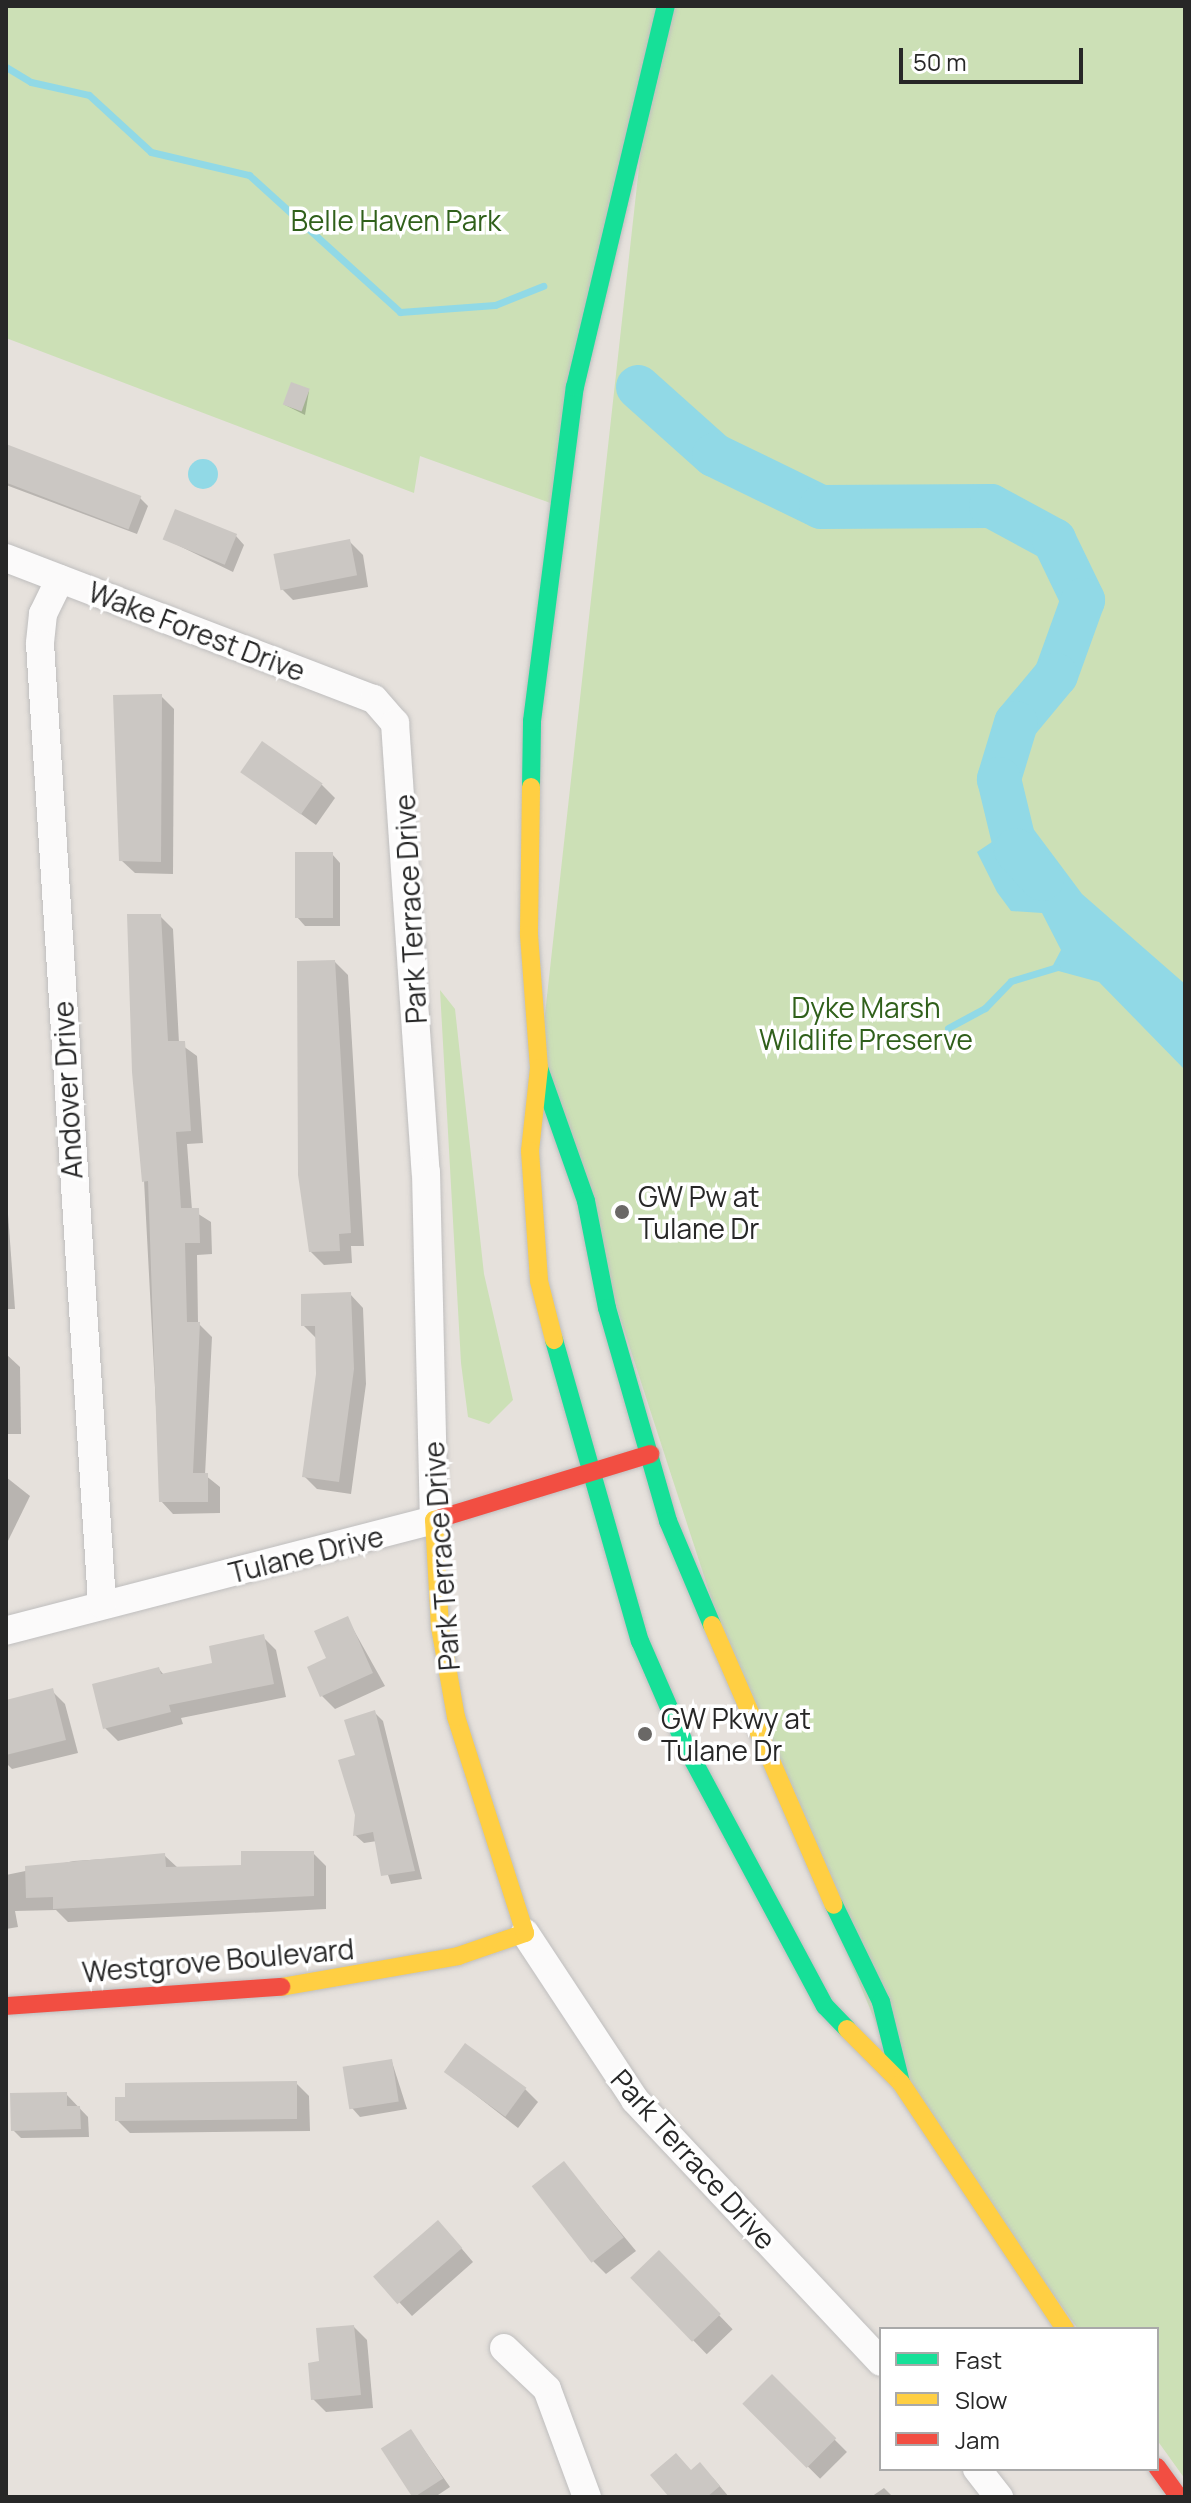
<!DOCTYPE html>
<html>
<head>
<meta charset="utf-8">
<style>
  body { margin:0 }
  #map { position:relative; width:1191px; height:2503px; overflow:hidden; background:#e6e1dc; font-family:Manrope,sans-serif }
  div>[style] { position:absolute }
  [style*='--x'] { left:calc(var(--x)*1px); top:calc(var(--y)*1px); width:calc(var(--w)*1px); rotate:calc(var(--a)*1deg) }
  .green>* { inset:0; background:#cce0b6 }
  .water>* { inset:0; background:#91d9e6 }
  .round { border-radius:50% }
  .shadow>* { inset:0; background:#0003; transform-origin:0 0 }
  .stream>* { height:7px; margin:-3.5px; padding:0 3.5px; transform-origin:3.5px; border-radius:3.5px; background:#91d9e6 }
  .river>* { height:44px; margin:-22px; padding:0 22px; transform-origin:22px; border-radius:22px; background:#91d9e6 }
  .building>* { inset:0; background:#cbc7c3; transform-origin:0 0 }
  .roads { filter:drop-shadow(0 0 2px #bfbebe) drop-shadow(0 0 2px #bfbebe) }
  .street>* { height:28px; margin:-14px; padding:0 14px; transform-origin:14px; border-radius:14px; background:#fbfafa }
  .fast>* { height:18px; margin:-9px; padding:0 9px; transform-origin:9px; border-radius:9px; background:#16e098 }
  .slow>* { height:18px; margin:-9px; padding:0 9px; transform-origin:9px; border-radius:9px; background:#ffcf43 }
  .jam>* { height:18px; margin:-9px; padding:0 9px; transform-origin:9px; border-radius:9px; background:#f24e42 }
  .dots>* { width:22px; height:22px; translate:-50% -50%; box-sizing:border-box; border:4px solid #fff; border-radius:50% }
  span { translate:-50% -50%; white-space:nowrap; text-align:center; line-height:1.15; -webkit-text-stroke:7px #fff; paint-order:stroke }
  .park-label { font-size:28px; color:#30601b }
  .street-label { font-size:28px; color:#272727 }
  .poi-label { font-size:28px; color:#272727 }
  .left { translate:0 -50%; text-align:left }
  .frame { position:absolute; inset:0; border:8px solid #272727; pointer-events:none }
  .legend { position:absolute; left:879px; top:2327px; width:280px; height:144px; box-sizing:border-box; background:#fff; border:2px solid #a9a9a9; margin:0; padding:10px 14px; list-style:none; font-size:24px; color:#272727 }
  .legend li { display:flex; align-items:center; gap:16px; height:40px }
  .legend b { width:40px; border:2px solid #a9a9a9 }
  .scale { position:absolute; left:899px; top:48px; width:184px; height:36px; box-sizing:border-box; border:4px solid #272727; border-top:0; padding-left:10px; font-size:24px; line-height:28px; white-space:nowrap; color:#272727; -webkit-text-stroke:6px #fff; paint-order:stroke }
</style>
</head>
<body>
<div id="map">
  <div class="green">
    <i style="clip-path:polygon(6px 6px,1185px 6px,1185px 2479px,1157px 2440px,1157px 2329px,1078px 2329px,901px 2083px,755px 1733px,539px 1068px,649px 77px,556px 505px,420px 456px,414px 493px,6px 338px)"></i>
    <i style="clip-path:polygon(440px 990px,455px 1009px,484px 1274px,513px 1400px,489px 1424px,468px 1417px,461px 1363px)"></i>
  </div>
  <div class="water">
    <i class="round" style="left:188px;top:459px;width:30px;height:30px"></i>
    <i style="clip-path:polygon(1026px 819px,1082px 894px,1185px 984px,1185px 1070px,1099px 982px,1051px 969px,1061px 950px,1042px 913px,1011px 911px,997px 892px,977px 852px)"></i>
  </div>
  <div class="shadow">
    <i style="clip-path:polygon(309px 391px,305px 415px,285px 405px)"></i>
    <i style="clip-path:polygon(6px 447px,140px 498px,148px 506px,137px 534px,6px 485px)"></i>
    <i style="clip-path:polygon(236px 536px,244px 545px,233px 572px,165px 539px)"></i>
    <i style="clip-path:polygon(350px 542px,363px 555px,368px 587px,293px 600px,280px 587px)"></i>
    <i style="clip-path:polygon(161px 696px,174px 709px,173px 874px,135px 873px,121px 860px)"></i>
    <i style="clip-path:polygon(243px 772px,322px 785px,335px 798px,316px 825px)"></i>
    <i style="clip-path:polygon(332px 854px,340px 863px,340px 926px,305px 926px,297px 917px)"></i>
    <i style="clip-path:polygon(130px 916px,160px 916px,173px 929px,179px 1043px,197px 1056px,203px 1143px,187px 1144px,192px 1210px,211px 1222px,212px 1254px,197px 1255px,198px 1323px,212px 1337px,205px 1475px,220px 1487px,220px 1513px,173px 1514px,161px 1501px)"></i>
    <i style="clip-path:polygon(335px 962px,348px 975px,364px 1246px,351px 1246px,352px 1263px,324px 1265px,310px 1251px)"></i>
    <i style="clip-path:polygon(6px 1187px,15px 1309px,6px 1309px)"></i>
    <i style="clip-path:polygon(350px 1294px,363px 1308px,366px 1384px,351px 1494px,317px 1489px,304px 1476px,318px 1374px,317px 1339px,303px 1325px)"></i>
    <i style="clip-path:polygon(6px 1354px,20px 1367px,21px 1434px,6px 1434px)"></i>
    <i style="clip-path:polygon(6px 1477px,30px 1496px,6px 1545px)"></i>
    <i style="clip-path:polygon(347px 1618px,385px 1686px,335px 1709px,322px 1696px)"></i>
    <i style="clip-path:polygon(263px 1637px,276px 1650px,286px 1697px,181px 1718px,183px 1724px,118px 1741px,105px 1728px,159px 1669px,164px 1675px,215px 1665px)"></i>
    <i style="clip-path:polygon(52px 1691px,65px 1704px,78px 1753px,12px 1769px,6px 1763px,6px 1702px)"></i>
    <i style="clip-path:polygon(375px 1713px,383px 1721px,422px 1879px,391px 1884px,377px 1841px,364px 1843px,355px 1835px,357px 1756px)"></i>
    <i style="clip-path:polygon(313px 1853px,326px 1866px,326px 1909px,68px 1922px,56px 1910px,15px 1911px,18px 1927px,6px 1929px,6px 1875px,74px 1861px,164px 1855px,178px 1868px,243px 1867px)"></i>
    <i style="clip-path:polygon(392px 2062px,407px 2109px,360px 2117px,352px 2108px)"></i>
    <i style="clip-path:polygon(446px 2072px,525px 2089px,538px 2102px,518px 2128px)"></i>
    <i style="clip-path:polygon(296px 2083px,309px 2096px,310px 2131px,130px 2133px,117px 2120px)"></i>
    <i style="clip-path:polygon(66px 2094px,88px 2117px,89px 2137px,21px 2138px,13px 2130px)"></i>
    <i style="clip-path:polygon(564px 2164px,636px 2251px,606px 2274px,593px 2261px)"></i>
    <i style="clip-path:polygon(451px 2236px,473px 2262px,412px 2316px,376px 2277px)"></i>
    <i style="left:659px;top:2253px;width:106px;height:36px;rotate:46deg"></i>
    <i style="clip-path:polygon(354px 2327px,367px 2340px,373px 2408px,326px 2412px,313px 2399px,322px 2363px)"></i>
    <i style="left:772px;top:2377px;width:106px;height:38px;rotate:45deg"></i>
    <i style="clip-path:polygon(411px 2431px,450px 2487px,435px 2497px,414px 2497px)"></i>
    <i style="clip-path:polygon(692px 2472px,713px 2478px,729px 2497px,672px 2497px)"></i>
    <i style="clip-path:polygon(884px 2488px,893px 2497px,871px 2497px)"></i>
  </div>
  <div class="stream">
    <i style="--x:6;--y:67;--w:29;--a:31"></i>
    <i style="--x:31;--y:82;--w:59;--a:12.6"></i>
    <i style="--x:89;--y:95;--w:84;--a:42.6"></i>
    <i style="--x:151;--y:152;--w:101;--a:13.2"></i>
    <i style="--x:249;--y:175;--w:204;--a:42.2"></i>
    <i style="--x:400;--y:312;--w:95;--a:-4.2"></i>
    <i style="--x:495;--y:305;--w:52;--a:-21.6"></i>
    <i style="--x:948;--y:1028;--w:42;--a:-28.4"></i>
    <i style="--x:985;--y:1008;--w:37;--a:-46"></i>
    <i style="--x:1011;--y:981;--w:48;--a:-16.9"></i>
  </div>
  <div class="river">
    <i style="--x:638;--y:387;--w:102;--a:41.8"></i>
    <i style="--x:714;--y:455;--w:119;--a:25.9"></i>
    <i style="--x:821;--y:507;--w:170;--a:-0.3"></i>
    <i style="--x:991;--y:506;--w:72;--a:28.4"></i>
    <i style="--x:1054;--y:540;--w:67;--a:64.2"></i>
    <i style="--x:1083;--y:600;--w:80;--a:109.8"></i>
    <i style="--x:1056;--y:675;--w:62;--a:129.8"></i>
    <i style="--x:1016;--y:723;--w:59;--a:106.9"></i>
    <i style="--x:999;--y:779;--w:73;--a:76.5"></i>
    <i style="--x:1016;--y:850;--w:39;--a:48"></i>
  </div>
  <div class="building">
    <i style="left:291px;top:382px;width:20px;height:24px;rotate:20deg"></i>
    <i style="left:6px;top:444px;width:145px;height:36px;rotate:21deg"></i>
    <i style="left:175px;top:509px;width:67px;height:33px;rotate:22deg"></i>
    <i style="left:350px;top:539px;width:37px;height:78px;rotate:79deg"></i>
    <i style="clip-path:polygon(162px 694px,161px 862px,119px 861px,113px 695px)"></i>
    <i style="left:262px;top:741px;width:74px;height:38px;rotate:35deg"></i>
    <i style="left:295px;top:852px;width:38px;height:66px"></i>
    <i style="clip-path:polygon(127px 914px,161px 914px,168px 1041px,185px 1041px,191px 1131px,176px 1132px,181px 1208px,199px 1208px,200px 1243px,185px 1243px,187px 1322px,200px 1322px,193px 1473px,208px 1473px,208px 1502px,159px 1502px,148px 1181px,142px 1182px,132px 1072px)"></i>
    <i style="clip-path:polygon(335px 960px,351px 1233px,339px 1234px,340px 1251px,309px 1252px,298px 1175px,297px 961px)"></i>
    <i style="clip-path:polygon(351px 1292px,354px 1369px,339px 1482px,302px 1477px,316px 1374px,315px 1326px,301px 1326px,301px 1294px)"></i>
    <i style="clip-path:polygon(348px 1616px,373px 1673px,320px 1697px,307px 1667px,326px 1658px,314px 1631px)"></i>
    <i style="clip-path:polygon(264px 1634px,274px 1684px,169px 1705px,171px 1712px,103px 1729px,92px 1684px,159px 1667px,161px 1674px,212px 1663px,209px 1646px)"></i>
    <i style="clip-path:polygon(53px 1688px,66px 1740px,6px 1755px,6px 1700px)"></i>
    <i style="clip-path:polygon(375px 1710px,415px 1871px,381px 1876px,373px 1832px,353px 1836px,355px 1815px,338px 1760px,355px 1755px,344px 1720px)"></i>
    <i style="clip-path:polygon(241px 1851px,314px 1851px,314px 1896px,53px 1909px,53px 1897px,26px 1898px,25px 1866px,165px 1853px,166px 1867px,241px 1865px)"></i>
    <i style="left:465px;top:2043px;width:76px;height:36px;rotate:36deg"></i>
    <i style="left:392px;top:2059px;width:43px;height:50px;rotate:81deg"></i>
    <i style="clip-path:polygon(297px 2081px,297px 2119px,115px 2121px,115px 2097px,125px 2097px,125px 2083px)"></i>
    <i style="clip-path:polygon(67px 2092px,67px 2106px,80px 2106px,81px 2129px,11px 2131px,10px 2093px)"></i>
    <i style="left:564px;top:2161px;width:97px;height:41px;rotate:52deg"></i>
    <i style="left:438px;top:2220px;width:37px;height:86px;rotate:49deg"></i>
    <i style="left:659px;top:2250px;width:89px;height:40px;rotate:46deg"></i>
    <i style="clip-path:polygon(354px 2325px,361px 2395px,311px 2400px,308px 2363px,319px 2361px,316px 2328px)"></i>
    <i style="left:772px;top:2374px;width:91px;height:42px;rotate:45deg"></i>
    <i style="left:411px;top:2429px;width:59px;height:36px;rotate:57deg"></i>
    <i style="clip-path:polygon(676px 2453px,691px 2470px,700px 2462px,720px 2486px,707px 2497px,669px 2497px,650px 2475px)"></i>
  </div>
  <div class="roads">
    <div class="street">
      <i style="--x:6;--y:558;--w:394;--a:21"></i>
      <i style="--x:374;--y:699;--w:32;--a:49"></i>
      <i style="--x:395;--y:723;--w:450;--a:86.1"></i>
      <i style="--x:426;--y:1172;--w:348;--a:88.7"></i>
      <i style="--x:434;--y:1520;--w:442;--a:165.5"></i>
      <i style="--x:60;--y:579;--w:39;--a:116"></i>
      <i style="--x:43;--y:614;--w:30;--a:96"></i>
      <i style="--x:40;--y:644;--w:962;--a:86.3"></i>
      <i style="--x:525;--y:1933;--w:200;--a:56.6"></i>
      <i style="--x:635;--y:2100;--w:359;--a:46.8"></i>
      <i style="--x:504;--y:2348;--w:59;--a:43.6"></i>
      <i style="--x:547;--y:2389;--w:115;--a:69.7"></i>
      <i style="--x:977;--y:2469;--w:36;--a:52"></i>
    </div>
    <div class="fast">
      <i style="--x:531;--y:787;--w:66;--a:-89.1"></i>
      <i style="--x:532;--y:721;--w:337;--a:-82.7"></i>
      <i style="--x:575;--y:387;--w:392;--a:-76.6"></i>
      <i style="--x:539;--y:1068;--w:141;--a:70.5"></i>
      <i style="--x:586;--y:1201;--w:109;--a:78.9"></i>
      <i style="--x:607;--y:1308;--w:222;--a:74"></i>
      <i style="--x:668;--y:1521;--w:113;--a:67.1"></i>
      <i style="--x:554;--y:1340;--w:313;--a:74.1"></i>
      <i style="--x:640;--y:1641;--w:118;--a:66.5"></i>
      <i style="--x:687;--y:1749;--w:292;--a:61.8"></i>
      <i style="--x:825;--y:2006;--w:32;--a:46"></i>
      <i style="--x:834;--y:1905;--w:108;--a:64.1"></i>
      <i style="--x:881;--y:2002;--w:83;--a:76.1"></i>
    </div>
    <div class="slow">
      <i style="--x:531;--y:787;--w:148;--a:90.8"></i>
      <i style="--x:529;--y:935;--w:133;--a:85.7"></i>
      <i style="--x:539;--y:1068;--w:83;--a:96.2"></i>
      <i style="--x:530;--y:1151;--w:130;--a:86"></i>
      <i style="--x:539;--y:1281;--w:61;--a:75.7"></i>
      <i style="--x:712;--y:1625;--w:305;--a:66.5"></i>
      <i style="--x:281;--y:1987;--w:180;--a:-9.9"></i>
      <i style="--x:458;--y:1956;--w:71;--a:-18.9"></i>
      <i style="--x:525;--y:1933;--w:227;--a:-107.7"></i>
      <i style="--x:456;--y:1717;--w:91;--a:-100.1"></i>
      <i style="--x:440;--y:1627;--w:107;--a:-93.2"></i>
      <i style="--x:434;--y:1520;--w:7;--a:-16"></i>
      <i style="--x:847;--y:2029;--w:76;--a:45"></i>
      <i style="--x:901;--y:2083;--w:296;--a:56.3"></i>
    </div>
    <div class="jam">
      <i style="--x:441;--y:1518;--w:219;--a:-17"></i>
      <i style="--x:6;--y:2006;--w:276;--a:-4"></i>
      <i style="--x:1157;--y:2467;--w:37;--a:54"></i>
    </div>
  </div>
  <div class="dots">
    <i style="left:622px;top:1212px;background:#6a6866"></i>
    <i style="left:645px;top:1734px;background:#6a6866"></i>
  </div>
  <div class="park-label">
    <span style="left:396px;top:220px">Belle Haven Park</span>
    <span style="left:866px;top:1023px">Dyke Marsh<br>Wildlife Preserve</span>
  </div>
  <div class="street-label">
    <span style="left:197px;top:631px;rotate:21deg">Wake Forest Drive</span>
    <span style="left:410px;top:909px;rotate:-93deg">Park Terrace Drive</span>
    <span style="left:67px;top:1090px;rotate:-93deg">Andover Drive</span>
    <span style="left:306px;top:1554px;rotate:-14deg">Tulane Drive</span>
    <span style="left:441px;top:1556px;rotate:-94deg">Park Terrace Drive</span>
    <span style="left:218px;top:1960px;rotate:-5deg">Westgrove Boulevard</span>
    <span style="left:694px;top:2159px;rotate:48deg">Park Terrace Drive</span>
  </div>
  <div class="poi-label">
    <span class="left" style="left:638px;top:1212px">GW Pw at<br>Tulane Dr</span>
    <span class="left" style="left:661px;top:1734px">GW Pkwy at<br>Tulane Dr</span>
  </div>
  <div class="frame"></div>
  <ul class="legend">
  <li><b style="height:10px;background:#16e098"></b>Fast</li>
  <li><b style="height:10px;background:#ffcf43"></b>Slow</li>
  <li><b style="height:10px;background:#f24e42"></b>Jam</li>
  </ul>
  <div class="scale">50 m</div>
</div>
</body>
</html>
